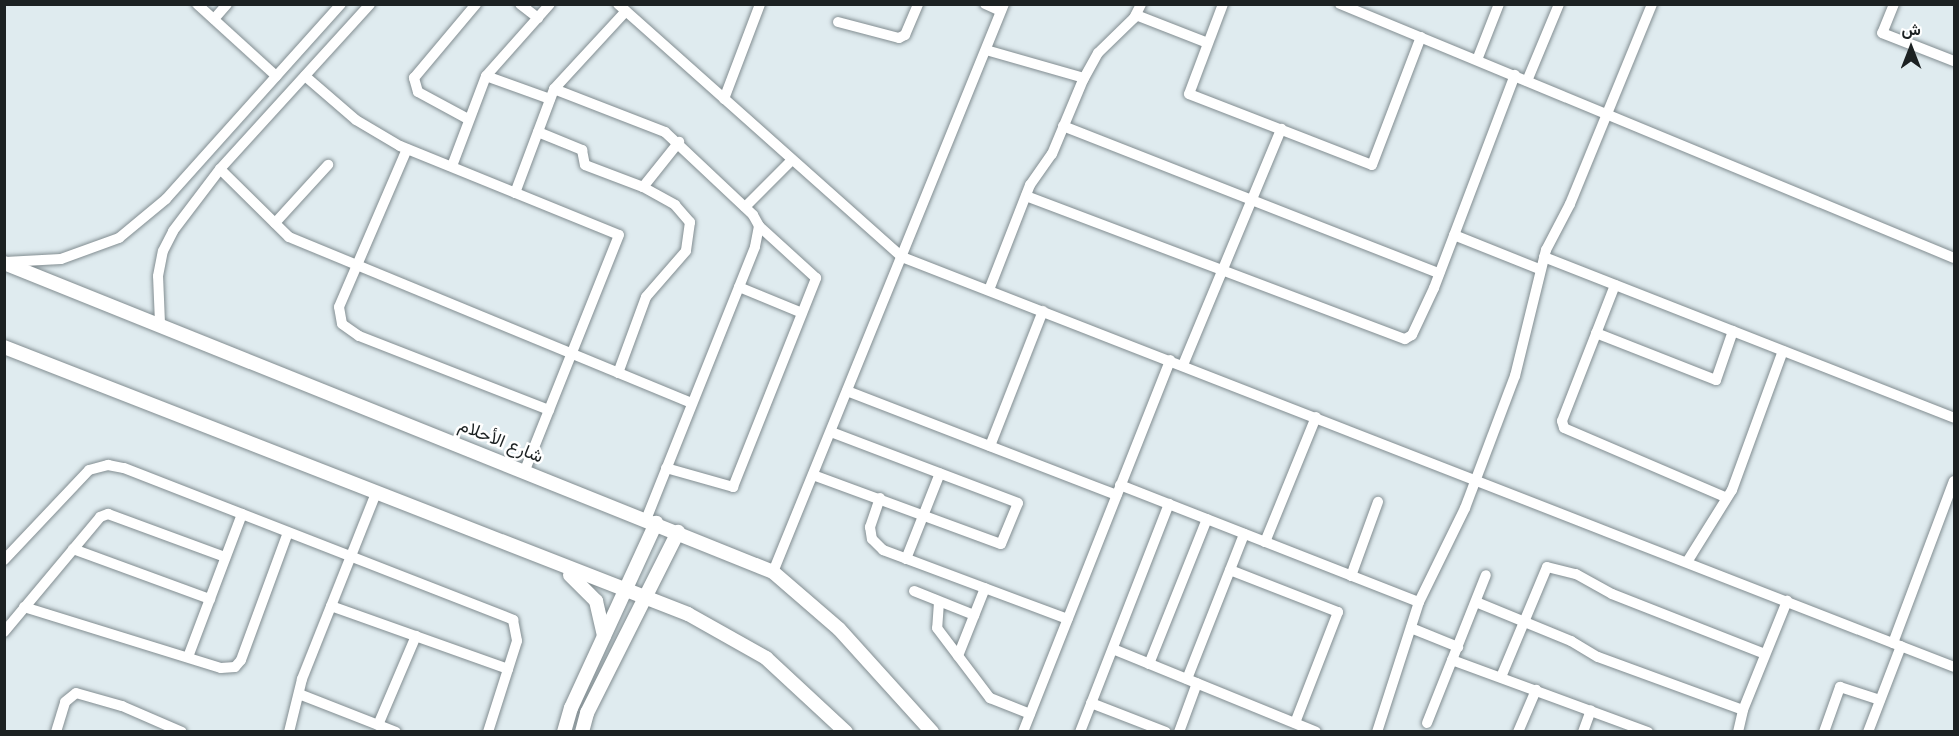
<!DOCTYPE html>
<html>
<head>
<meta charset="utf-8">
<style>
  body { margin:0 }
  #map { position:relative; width:1959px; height:736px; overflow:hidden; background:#dfebef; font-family:"DM Sans",Vazirmatn,sans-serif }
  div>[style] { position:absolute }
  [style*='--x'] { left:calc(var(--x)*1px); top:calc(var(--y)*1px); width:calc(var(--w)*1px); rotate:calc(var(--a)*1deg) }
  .roads { filter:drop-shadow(0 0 2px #828d91) drop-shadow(0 0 2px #828d91) }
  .minor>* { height:10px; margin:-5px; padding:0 5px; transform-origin:5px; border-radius:5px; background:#fff }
  .major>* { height:14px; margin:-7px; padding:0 7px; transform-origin:7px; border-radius:7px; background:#fff }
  span { translate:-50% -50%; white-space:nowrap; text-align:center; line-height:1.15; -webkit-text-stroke:5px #fff; paint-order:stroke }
  .street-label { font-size:18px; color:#1c2122 }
  .frame { position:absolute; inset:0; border:6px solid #1c2122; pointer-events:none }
  .north { position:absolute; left:1881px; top:18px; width:60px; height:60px; -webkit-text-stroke:4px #fff; paint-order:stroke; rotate:0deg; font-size:16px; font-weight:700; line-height:24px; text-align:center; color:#1c2122 }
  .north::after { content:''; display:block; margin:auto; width:21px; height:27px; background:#1c2122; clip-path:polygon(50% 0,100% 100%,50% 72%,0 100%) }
</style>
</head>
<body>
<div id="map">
  <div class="roads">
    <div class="minor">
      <i style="--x:197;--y:4;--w:107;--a:42.3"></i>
      <i style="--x:520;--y:4;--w:23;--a:38"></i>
      <i style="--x:618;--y:4;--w:380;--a:41.7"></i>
      <i style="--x:902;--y:257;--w:1129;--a:21.29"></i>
      <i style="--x:985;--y:4;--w:17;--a:24"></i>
      <i style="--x:1223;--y:4;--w:96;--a:110.7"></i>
      <i style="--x:1189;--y:94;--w:196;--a:21.2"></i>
      <i style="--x:1372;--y:165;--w:137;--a:-69.1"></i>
      <i style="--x:1340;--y:4;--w:664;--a:22.47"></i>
      <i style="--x:1894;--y:4;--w:31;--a:112"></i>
      <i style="--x:1882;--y:33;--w:77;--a:21.3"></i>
      <i style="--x:1136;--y:15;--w:77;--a:21.3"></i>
      <i style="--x:214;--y:19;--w:20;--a:-49"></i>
      <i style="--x:838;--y:22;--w:63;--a:14.7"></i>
      <i style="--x:899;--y:38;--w:7;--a:-27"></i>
      <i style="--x:905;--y:35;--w:34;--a:-67"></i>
      <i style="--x:986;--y:50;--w:102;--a:15.9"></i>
      <i style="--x:1477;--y:60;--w:60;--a:-68.6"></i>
      <i style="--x:305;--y:76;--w:67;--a:40.8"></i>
      <i style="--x:356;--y:120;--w:51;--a:30.6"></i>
      <i style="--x:400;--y:146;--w:236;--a:22.1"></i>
      <i style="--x:619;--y:235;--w:253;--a:111.8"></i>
      <i style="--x:486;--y:76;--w:68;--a:19.8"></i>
      <i style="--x:1527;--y:81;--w:83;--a:-67.4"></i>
      <i style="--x:554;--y:89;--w:119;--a:21.2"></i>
      <i style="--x:665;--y:132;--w:121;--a:43.3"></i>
      <i style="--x:753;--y:215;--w:13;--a:61"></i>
      <i style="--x:759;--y:226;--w:21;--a:101"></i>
      <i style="--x:755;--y:247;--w:293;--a:111.8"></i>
      <i style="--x:724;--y:99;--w:102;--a:-69.2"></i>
      <i style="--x:468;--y:119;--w:57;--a:-151.6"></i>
      <i style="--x:418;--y:92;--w:15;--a:-106"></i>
      <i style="--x:414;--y:78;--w:97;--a:-50"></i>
      <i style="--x:1063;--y:126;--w:404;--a:21.4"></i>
      <i style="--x:538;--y:132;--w:48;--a:22.2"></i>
      <i style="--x:582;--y:150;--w:15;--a:79"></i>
      <i style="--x:585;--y:165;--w:62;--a:20.8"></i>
      <i style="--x:643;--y:187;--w:37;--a:29"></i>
      <i style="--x:675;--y:205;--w:23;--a:49"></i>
      <i style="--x:690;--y:222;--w:29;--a:98"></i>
      <i style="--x:686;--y:251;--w:61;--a:131"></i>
      <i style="--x:646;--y:297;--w:81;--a:110.2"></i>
      <i style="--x:407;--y:149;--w:172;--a:113.3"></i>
      <i style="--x:339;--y:307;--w:17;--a:80"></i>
      <i style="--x:342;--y:324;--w:21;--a:35"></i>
      <i style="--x:359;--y:336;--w:204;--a:21.3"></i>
      <i style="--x:452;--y:166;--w:96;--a:-69.3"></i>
      <i style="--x:486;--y:76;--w:96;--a:-48.4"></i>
      <i style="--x:220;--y:169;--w:97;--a:44.6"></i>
      <i style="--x:289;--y:237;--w:434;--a:22.4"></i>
      <i style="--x:643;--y:187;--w:58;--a:-51.3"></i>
      <i style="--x:515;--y:193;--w:111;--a:-69.4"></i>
      <i style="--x:554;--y:89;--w:106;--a:-47.3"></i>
      <i style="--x:1026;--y:196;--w:405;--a:20.7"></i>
      <i style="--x:1405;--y:339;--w:8;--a:-30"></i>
      <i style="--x:1412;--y:335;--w:52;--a:-64.9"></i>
      <i style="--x:1434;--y:288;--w:228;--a:-69.2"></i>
      <i style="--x:745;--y:207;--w:66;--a:-45"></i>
      <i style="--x:275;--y:223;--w:79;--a:-47.6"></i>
      <i style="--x:1454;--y:235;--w:92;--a:21.8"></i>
      <i style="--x:1544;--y:257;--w:440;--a:21.4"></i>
      <i style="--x:5;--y:262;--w:56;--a:-3.1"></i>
      <i style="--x:61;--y:259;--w:62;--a:-19.9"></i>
      <i style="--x:119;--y:238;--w:61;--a:-39.7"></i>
      <i style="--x:166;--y:199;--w:262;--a:-48.1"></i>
      <i style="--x:1615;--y:285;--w:146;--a:111.3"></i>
      <i style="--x:1562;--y:421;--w:7;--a:74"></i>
      <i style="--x:1564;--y:428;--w:177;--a:23.2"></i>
      <i style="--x:739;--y:287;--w:68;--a:22.4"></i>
      <i style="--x:989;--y:290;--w:113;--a:-68.7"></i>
      <i style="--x:1030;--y:185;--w:38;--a:-55"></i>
      <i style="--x:1052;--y:154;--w:80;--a:-67.3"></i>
      <i style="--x:1083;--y:80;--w:31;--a:-61"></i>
      <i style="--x:1098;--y:53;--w:50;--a:-44.2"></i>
      <i style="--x:1134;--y:18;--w:16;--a:-63"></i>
      <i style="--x:160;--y:323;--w:47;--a:-92.4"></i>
      <i style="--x:158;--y:276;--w:25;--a:-79"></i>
      <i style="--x:163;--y:251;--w:22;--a:-63"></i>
      <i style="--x:173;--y:231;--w:78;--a:-52.8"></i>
      <i style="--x:220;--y:169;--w:223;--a:-47.7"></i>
      <i style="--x:1596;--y:333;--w:129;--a:21.4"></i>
      <i style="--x:1716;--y:380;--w:52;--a:-70.9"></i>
      <i style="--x:1183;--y:365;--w:256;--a:-67.4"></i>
      <i style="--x:847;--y:391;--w:289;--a:21.1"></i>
      <i style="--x:990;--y:446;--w:145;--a:-68.6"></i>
      <i style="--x:666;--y:468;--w:70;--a:15.8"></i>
      <i style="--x:733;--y:487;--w:225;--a:-68.3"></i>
      <i style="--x:816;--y:278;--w:77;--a:-137.6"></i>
      <i style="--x:813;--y:475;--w:200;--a:20.2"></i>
      <i style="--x:1001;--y:544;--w:44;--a:-67.5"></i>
      <i style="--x:1018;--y:503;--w:200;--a:-159.2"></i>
      <i style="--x:1120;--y:485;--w:321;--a:21.4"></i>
      <i style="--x:880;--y:498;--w:31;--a:109"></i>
      <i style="--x:870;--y:527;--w:12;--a:81"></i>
      <i style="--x:872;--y:539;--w:16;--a:45"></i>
      <i style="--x:883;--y:550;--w:197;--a:20.5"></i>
      <i style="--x:1265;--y:542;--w:135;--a:-67.8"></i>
      <i style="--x:73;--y:549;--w:146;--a:20.1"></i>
      <i style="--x:906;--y:559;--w:92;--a:-68.4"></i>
      <i style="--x:4;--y:560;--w:124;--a:-46.6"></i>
      <i style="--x:89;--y:470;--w:20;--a:-15"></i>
      <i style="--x:108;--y:465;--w:16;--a:11"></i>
      <i style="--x:124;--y:468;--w:418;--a:21.3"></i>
      <i style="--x:513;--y:620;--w:21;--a:79"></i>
      <i style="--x:517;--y:641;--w:96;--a:107.7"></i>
      <i style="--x:1687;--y:562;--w:85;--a:-58"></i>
      <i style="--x:1732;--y:490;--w:148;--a:-69.9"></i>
      <i style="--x:1230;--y:570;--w:116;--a:21.3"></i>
      <i style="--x:1338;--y:612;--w:119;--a:111.2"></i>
      <i style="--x:773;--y:572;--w:613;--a:-67.87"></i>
      <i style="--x:1351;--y:576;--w:79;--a:-70"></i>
      <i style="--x:914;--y:591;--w:65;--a:21.8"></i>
      <i style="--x:939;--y:602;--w:26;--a:94"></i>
      <i style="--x:937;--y:628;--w:88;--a:52.9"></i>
      <i style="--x:990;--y:698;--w:43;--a:21.8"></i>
      <i style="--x:1476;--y:602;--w:103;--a:22.3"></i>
      <i style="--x:1571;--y:641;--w:31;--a:31"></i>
      <i style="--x:1598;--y:657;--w:154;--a:20.1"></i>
      <i style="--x:331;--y:606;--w:188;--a:19.6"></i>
      <i style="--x:24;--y:607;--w:206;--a:17.2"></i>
      <i style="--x:221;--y:668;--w:14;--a:-4"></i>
      <i style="--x:235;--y:667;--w:9;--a:-49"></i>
      <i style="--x:241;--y:660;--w:136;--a:-69.8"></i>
      <i style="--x:1411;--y:628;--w:51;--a:22"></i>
      <i style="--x:4;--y:632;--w:150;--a:-50.1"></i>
      <i style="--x:100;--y:517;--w:9;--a:-21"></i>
      <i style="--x:108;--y:514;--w:125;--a:20.2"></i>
      <i style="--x:1893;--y:643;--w:173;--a:-69.4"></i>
      <i style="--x:1113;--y:649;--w:219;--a:22.2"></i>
      <i style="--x:958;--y:656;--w:73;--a:-68.3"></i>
      <i style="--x:188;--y:657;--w:153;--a:-69.3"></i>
      <i style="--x:1452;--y:660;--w:209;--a:20.2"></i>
      <i style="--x:1149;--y:664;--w:156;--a:-68.2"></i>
      <i style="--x:1501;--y:677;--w:119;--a:-67.3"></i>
      <i style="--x:1547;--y:567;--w:30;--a:14"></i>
      <i style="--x:1576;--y:574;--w:41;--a:29.1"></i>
      <i style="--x:1612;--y:594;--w:164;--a:21.4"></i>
      <i style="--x:1187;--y:679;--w:156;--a:-68.5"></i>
      <i style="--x:299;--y:694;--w:104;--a:21.4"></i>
      <i style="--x:1091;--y:703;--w:80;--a:21.1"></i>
      <i style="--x:1427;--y:723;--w:159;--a:-68.3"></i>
      <i style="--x:378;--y:725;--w:97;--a:-66.9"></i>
      <i style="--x:56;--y:732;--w:31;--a:-73"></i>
      <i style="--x:65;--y:702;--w:14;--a:-39"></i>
      <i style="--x:76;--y:693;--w:48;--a:15.8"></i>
      <i style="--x:122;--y:706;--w:65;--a:23.4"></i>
      <i style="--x:289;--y:732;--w:55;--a:-76.2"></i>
      <i style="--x:302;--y:679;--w:200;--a:-68.3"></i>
      <i style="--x:1023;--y:732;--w:400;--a:-68.4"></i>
      <i style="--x:1080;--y:732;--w:245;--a:-68.7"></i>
      <i style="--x:1179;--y:732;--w:52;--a:-69.8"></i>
      <i style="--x:1377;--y:732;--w:137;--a:-72.1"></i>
      <i style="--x:1419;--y:602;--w:105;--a:-63.9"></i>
      <i style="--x:1465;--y:508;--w:141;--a:-69.3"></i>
      <i style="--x:1515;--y:376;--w:130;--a:-76.2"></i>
      <i style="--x:1546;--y:250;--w:52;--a:-62.4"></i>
      <i style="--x:1570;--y:204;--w:216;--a:-67.7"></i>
      <i style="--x:1518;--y:732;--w:46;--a:-66.8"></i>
      <i style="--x:1583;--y:732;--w:23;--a:-70"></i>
      <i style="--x:1738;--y:732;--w:23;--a:-77"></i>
      <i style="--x:1743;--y:710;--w:118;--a:-68"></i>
      <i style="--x:1824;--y:732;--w:48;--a:-70.4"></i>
      <i style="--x:1840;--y:687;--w:42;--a:18"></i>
      <i style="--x:1868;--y:732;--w:92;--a:-69"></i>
    </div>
    <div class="major">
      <i style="--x:4;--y:263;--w:829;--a:21.89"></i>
      <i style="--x:773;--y:572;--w:87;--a:40.8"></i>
      <i style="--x:839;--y:629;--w:139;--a:47.9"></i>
      <i style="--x:4;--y:347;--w:734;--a:21.32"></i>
      <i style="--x:688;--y:614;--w:90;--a:29.4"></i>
      <i style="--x:766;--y:658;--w:109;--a:42.8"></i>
      <i style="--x:570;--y:575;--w:37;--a:45"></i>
      <i style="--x:596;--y:601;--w:36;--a:77"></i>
      <i style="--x:564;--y:732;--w:25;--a:-74"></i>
      <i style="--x:571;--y:708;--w:204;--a:-65.3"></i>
      <i style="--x:582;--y:732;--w:20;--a:-75"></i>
      <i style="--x:587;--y:713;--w:203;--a:-63.3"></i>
    </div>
  </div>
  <div class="street-label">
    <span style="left:501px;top:441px;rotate:22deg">شارع الأحلام</span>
  </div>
  <div class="frame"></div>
  <div class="north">ش</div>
</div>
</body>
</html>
